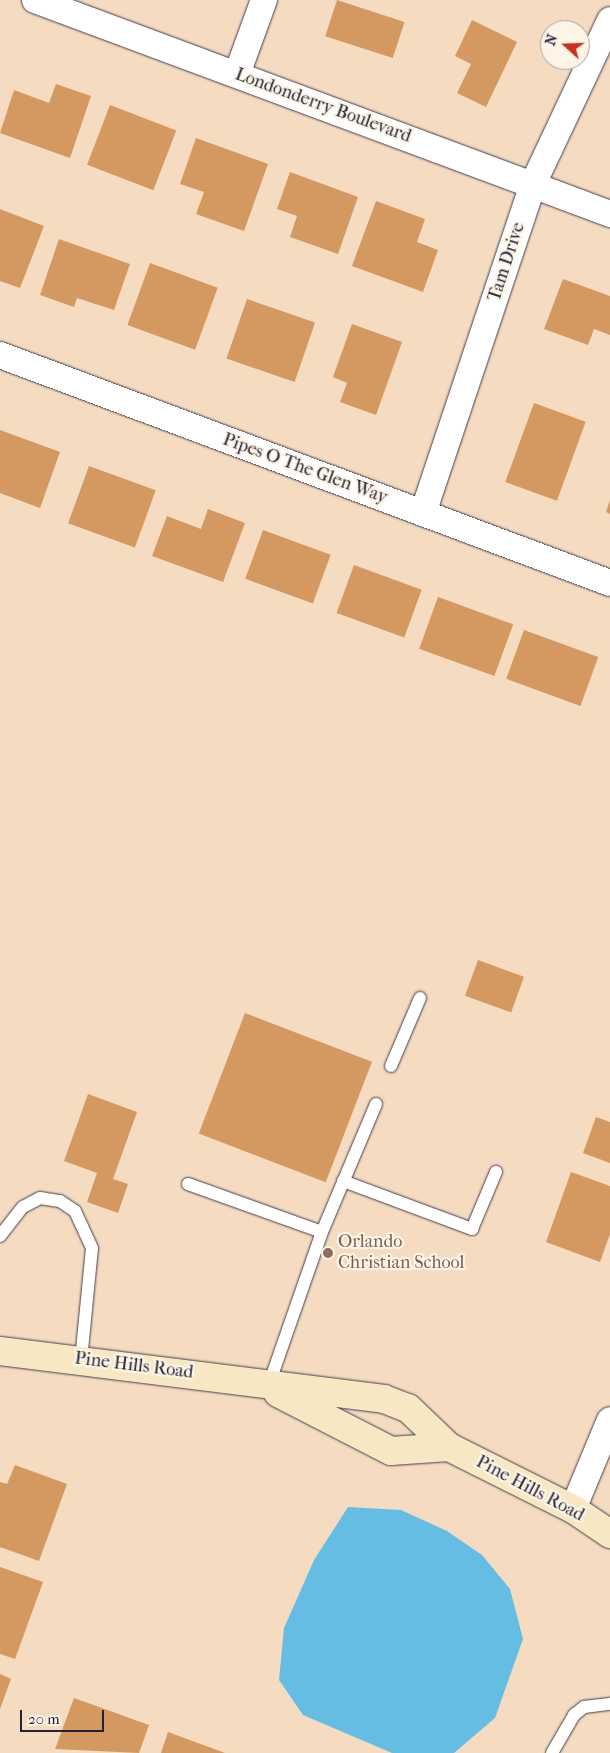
<!DOCTYPE html>
<html>
<head>
<meta charset="utf-8">
<style>
  body { margin:0 }
  #map { position:relative; width:610px; height:1753px; overflow:hidden; background:#f5dcc0; font-family:"IM FELL French Canon",serif }
  div>[style] { position:absolute }
  [style*='--x'] { left:calc(var(--x)*1px); top:calc(var(--y)*1px); width:calc(var(--w)*1px); rotate:calc(var(--a)*1deg) }
  .water>* { inset:0; background:#66bde3 }
  .building>* { inset:0; background:#d49861; transform-origin:0 0 }
  .roads { filter:drop-shadow(0 0 1px #423e4f) drop-shadow(0 0 1px #423e4f) }
  .lane>* { height:12px; margin:-6px; padding:0 6px; transform-origin:6px; border-radius:6px; background:#fff }
  .street>* { height:26px; margin:-13px; padding:0 13px; transform-origin:13px; border-radius:13px; background:#fff }
  .secondary>* { height:28px; margin:-14px; padding:0 14px; transform-origin:14px; border-radius:14px; background:#f7e8c3 }
  .dots>* { width:14px; height:14px; translate:-50% -50%; box-sizing:border-box; border:2px solid #fcf5e5; border-radius:50% }
  span { translate:-50% -50%; white-space:nowrap; text-align:center; line-height:1.15; -webkit-text-stroke:4.5px #fcf5e5; paint-order:stroke }
  .street-label { font-size:18px; color:#22223b }
  .education-label { font-size:18px; color:#785e54 }
  .left { translate:0 -50%; text-align:left }
  .north { position:absolute; left:540px; top:20px; width:50px; height:50px; box-sizing:border-box; background:#fcf5e5; border:1px solid #a5a1a1; border-radius:50%; rotate:290deg; font-size:14px; font-weight:700; line-height:20px; text-align:center; color:#22223b }
  .north::after { content:''; display:block; margin:auto; width:18px; height:22px; background:#c8321e; clip-path:polygon(50% 0,100% 100%,50% 72%,0 100%) }
  .scale { position:absolute; left:20px; top:1710px; width:84px; height:22px; box-sizing:border-box; border:2px solid #22223b; border-top:0; padding-left:6px; font-size:15px; line-height:18px; white-space:nowrap; color:#22223b; -webkit-text-stroke:4px #fcf5e5; paint-order:stroke }
</style>
</head>
<body>
<div id="map">
  <div class="water">
    <i style="clip-path:polygon(348px 1507px,401px 1510px,447px 1531px,482px 1555px,510px 1589px,523px 1639px,495px 1718px,454px 1753px,392px 1753px,303px 1715px,279px 1680px,284px 1628px,314px 1560px)"></i>
  </div>
  <div class="building">
    <i style="left:337px;top:0;width:71px;height:38px;rotate:18deg"></i>
    <i style="clip-path:polygon(472px 20px,517px 42px,486px 107px,457px 93px,471px 64px,455px 56px)"></i>
    <i style="clip-path:polygon(56px 84px,91px 96px,70px 158px,0 133px,14px 90px,49px 103px)"></i>
    <i style="left:110px;top:105px;width:71px;height:64px;rotate:21deg"></i>
    <i style="clip-path:polygon(196px 138px,268px 164px,244px 231px,196px 214px,204px 192px,180px 184px)"></i>
    <i style="clip-path:polygon(290px 172px,358px 197px,338px 254px,290px 237px,297px 216px,277px 209px)"></i>
    <i style="clip-path:polygon(376px 201px,425px 219px,417px 242px,438px 250px,423px 292px,352px 266px)"></i>
    <i style="clip-path:polygon(0 209px,44px 226px,20px 288px,0 281px)"></i>
    <i style="clip-path:polygon(59px 239px,130px 264px,114px 310px,77px 298px,74px 307px,40px 295px)"></i>
    <i style="left:150px;top:263px;width:72px;height:66px;rotate:20deg"></i>
    <i style="clip-path:polygon(563px 279px,610px 296px,610px 335px,594px 329px,588px 345px,544px 329px)"></i>
    <i style="left:247px;top:299px;width:72px;height:63px;rotate:19deg"></i>
    <i style="clip-path:polygon(352px 324px,402px 342px,376px 415px,340px 402px,347px 383px,333px 377px)"></i>
    <i style="left:534px;top:403px;width:55px;height:84px;rotate:20deg"></i>
    <i style="clip-path:polygon(0 430px,60px 452px,40px 508px,0 493px)"></i>
    <i style="left:89px;top:466px;width:71px;height:61px;rotate:20deg"></i>
    <i style="clip-path:polygon(610px 500px,610px 514px,606px 512px)"></i>
    <i style="clip-path:polygon(208px 509px,245px 523px,223px 582px,152px 556px,167px 516px,201px 529px)"></i>
    <i style="left:263px;top:530px;width:72px;height:52px;rotate:20deg"></i>
    <i style="left:354px;top:565px;width:72px;height:51px;rotate:20deg"></i>
    <i style="left:438px;top:597px;width:80px;height:55px;rotate:20deg"></i>
    <i style="left:524px;top:630px;width:79px;height:52px;rotate:20deg"></i>
    <i style="left:478px;top:960px;width:49px;height:38px;rotate:20deg"></i>
    <i style="left:245px;top:1013px;width:136px;height:129px;rotate:21deg"></i>
    <i style="clip-path:polygon(88px 1094px,137px 1112px,113px 1179px,128px 1184px,118px 1213px,87px 1202px,97px 1173px,64px 1161px)"></i>
    <i style="clip-path:polygon(596px 1117px,610px 1122px,610px 1163px,583px 1153px)"></i>
    <i style="clip-path:polygon(571px 1172px,610px 1186px,610px 1234px,600px 1262px,546px 1242px)"></i>
    <i style="clip-path:polygon(15px 1465px,67px 1484px,39px 1561px,0 1547px,0 1482px,7px 1484px)"></i>
    <i style="clip-path:polygon(0 1567px,43px 1582px,15px 1659px,0 1654px)"></i>
    <i style="clip-path:polygon(0 1674px,11px 1679px,0 1709px)"></i>
    <i style="clip-path:polygon(74px 1698px,149px 1725px,139px 1753px,55px 1749px)"></i>
    <i style="clip-path:polygon(168px 1732px,225px 1753px,161px 1753px)"></i>
  </div>
  <div class="roads">
    <div class="lane">
      <i style="--x:391;--y:1066;--w:74;--a:-66.9"></i>
      <i style="--x:343;--y:1181;--w:138;--a:20.4"></i>
      <i style="--x:472;--y:1229;--w:62;--a:-67.2"></i>
      <i style="--x:188;--y:1184;--w:142;--a:19.7"></i>
      <i style="--x:322;--y:1232;--w:164;--a:109.2"></i>
      <i style="--x:322;--y:1232;--w:139;--a:-67.1"></i>
      <i style="--x:0;--y:1236;--w:37;--a:-52"></i>
      <i style="--x:23;--y:1207;--w:19;--a:-28"></i>
      <i style="--x:40;--y:1198;--w:20;--a:9"></i>
      <i style="--x:60;--y:1201;--w:18;--a:34"></i>
      <i style="--x:75;--y:1211;--w:41;--a:65.3"></i>
      <i style="--x:92;--y:1248;--w:113;--a:95.6"></i>
      <i style="--x:552;--y:1753;--w:44;--a:-59.9"></i>
      <i style="--x:574;--y:1715;--w:13;--a:-39"></i>
      <i style="--x:584;--y:1707;--w:26;--a:-7"></i>
    </div>
    <div class="street">
      <i style="--x:35;--y:0;--w:614;--a:20.41"></i>
      <i style="--x:237;--y:74;--w:79;--a:-70"></i>
      <i style="--x:0;--y:355;--w:651;--a:20.49"></i>
      <i style="--x:423;--y:513;--w:347;--a:-71.5"></i>
      <i style="--x:533;--y:184;--w:181;--a:-64.8"></i>
      <i style="--x:573;--y:1509;--w:96;--a:-67.4"></i>
    </div>
    <div class="secondary">
      <i style="--x:0;--y:1351;--w:387;--a:7.1"></i>
      <i style="--x:384;--y:1399;--w:26;--a:21"></i>
      <i style="--x:408;--y:1408;--w:57;--a:43.6"></i>
      <i style="--x:449;--y:1447;--w:139;--a:26.6"></i>
      <i style="--x:573;--y:1509;--w:45;--a:34"></i>
      <i style="--x:278;--y:1393;--w:127;--a:27.2"></i>
      <i style="--x:391;--y:1451;--w:58;--a:-3.9"></i>
    </div>
  </div>
  <div class="dots">
    <i style="left:328px;top:1253px;background:#8d6e63"></i>
  </div>
  <div class="street-label">
    <span style="left:323px;top:106px;rotate:20deg">Londonderry Boulevard</span>
    <span style="left:507px;top:262px;rotate:-72deg">Tam Drive</span>
    <span style="left:305px;top:469px;rotate:20deg">Pipes O The Glen Way</span>
    <span style="left:134px;top:1366px;rotate:7deg">Pine Hills Road</span>
    <span style="left:530px;top:1489px;rotate:28deg">Pine Hills Road</span>
  </div>
  <div class="education-label">
    <span class="left" style="left:338px;top:1253px">Orlando<br>Christian School</span>
  </div>
  <div class="north">N</div>
  <div class="scale">20 m</div>
</div>
</body>
</html>
